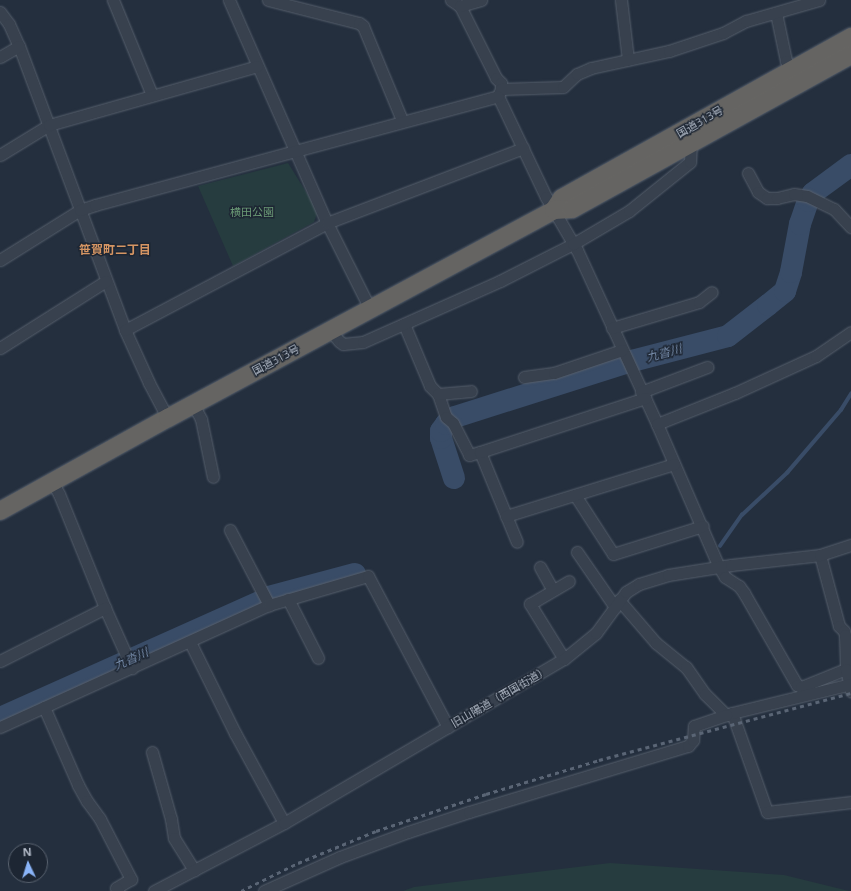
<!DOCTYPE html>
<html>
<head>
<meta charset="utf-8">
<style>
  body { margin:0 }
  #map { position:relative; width:851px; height:891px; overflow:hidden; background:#242f3e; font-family:"Open Sans","Noto Sans JP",sans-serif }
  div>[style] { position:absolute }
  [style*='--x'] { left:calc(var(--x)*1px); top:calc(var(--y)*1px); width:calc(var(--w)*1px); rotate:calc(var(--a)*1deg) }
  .green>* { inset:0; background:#263c3f }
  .stream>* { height:3.5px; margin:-1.75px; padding:0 1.75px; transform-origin:1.75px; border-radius:1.75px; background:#394c67 }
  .river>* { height:22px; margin:-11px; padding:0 11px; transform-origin:11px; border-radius:11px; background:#394c67 }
  .roads { filter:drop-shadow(0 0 1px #565f6c) drop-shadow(0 0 1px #565f6c) }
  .minor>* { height:11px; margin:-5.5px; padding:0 5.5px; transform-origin:5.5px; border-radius:5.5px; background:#38414e }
  .trunk>* { height:18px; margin:-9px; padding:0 9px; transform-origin:9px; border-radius:9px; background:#656462 }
  .rail>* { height:3px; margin-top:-1.5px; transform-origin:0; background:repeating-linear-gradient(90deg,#5a6575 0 4px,transparent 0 8px) }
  span { translate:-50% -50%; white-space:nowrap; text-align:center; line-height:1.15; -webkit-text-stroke:3px #1d2633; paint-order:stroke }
  .street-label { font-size:11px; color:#b4bcc9 }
  .park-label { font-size:11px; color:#6b9a76 }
  .neighbourhood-label { font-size:12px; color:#d59563; font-weight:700 }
  .water-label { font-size:12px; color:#7c92b1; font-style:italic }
  .north { position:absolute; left:8px; top:843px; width:40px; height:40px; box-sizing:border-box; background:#1d2633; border:1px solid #59626f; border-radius:50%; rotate:356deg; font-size:11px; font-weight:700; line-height:16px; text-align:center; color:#b4bcc9 }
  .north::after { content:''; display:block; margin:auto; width:14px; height:18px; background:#8ab4f8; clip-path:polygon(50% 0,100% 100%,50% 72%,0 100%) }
</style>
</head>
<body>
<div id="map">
  <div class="green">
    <i style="clip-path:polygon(288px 163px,318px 211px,314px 222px,233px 266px,198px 186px)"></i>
    <i style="clip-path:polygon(610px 863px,784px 875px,849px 891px,403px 891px,414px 887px)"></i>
  </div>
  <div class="stream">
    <i style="--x:720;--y:546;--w:38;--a:-55"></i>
    <i style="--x:742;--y:515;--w:62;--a:-43"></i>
    <i style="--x:787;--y:473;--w:83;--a:-49.4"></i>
    <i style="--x:841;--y:410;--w:19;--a:-58"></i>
  </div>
  <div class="river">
    <i style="--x:454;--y:478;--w:42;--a:-108"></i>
    <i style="--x:441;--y:438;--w:7;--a:-90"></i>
    <i style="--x:441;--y:431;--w:9;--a:-54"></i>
    <i style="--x:446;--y:424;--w:11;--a:-38"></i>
    <i style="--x:455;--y:417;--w:186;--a:-17.6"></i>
    <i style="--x:632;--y:361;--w:99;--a:-14.6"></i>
    <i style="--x:728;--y:336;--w:51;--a:-37.8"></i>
    <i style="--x:768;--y:305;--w:22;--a:-39"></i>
    <i style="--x:785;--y:291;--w:20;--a:-72"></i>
    <i style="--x:791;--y:272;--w:49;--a:-79.4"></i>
    <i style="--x:800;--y:224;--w:24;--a:-71"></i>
    <i style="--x:808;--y:201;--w:9;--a:-58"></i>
    <i style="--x:813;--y:193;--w:47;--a:-36.4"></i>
    <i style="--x:269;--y:597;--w:89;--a:-15"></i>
    <i style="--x:0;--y:718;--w:286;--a:-24.1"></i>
  </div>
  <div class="roads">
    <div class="minor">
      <i style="--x:113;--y:0;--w:103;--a:67.7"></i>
      <i style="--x:229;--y:0;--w:244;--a:66.3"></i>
      <i style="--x:327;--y:223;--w:96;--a:63.4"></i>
      <i style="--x:268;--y:0;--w:94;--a:14.2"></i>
      <i style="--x:359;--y:23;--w:5;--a:37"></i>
      <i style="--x:363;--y:26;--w:102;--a:67.5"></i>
      <i style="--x:451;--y:0;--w:11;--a:34"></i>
      <i style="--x:460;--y:6;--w:80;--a:63.4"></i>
      <i style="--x:496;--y:78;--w:7;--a:45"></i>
      <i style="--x:501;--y:83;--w:6;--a:90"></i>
      <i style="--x:501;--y:89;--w:8;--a:113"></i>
      <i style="--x:498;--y:96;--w:112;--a:64.6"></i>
      <i style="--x:546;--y:197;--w:61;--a:59.7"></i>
      <i style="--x:577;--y:250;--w:192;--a:65.3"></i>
      <i style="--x:657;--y:424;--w:156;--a:66.6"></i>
      <i style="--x:719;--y:567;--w:12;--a:59"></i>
      <i style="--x:725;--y:577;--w:17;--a:33"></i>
      <i style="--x:739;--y:586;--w:9;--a:54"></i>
      <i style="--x:744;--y:593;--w:106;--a:60.1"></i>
      <i style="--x:797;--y:685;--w:4;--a:27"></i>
      <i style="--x:801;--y:687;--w:54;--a:-21.8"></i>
      <i style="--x:621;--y:0;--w:60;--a:83.3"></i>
      <i style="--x:460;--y:6;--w:22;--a:-16"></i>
      <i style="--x:0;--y:12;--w:15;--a:53"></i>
      <i style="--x:9;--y:24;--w:24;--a:66"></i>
      <i style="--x:19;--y:46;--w:303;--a:69.5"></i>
      <i style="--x:125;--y:330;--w:58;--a:65.6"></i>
      <i style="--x:149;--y:383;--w:40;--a:62"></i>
      <i style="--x:776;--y:13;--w:49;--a:78.2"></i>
      <i style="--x:786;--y:61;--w:10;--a:66"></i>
      <i style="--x:0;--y:57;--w:22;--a:-30"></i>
      <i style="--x:501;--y:89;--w:62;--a:-1.8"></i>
      <i style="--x:563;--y:87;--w:19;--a:-43"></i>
      <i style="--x:577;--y:74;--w:15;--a:-23"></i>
      <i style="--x:591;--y:68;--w:80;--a:-12.3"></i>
      <i style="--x:669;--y:51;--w:57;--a:-18.4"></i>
      <i style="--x:723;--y:33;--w:26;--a:-28"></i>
      <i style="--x:746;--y:21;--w:76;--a:-16"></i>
      <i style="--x:0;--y:155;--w:57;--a:-31.5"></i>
      <i style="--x:49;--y:125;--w:216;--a:-15.8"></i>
      <i style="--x:748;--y:173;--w:21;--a:62"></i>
      <i style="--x:758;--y:192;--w:11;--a:34"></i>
      <i style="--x:767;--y:198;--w:10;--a:0"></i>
      <i style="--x:777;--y:198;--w:17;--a:-13"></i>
      <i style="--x:794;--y:194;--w:13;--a:9"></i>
      <i style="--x:807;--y:196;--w:30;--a:26"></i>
      <i style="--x:834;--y:209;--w:25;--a:47"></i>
      <i style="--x:0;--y:260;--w:94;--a:-32"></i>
      <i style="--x:80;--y:210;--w:16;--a:-18"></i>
      <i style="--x:95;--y:205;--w:417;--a:-15.1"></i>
      <i style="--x:404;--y:324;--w:67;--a:67.2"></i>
      <i style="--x:430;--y:386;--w:11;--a:45"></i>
      <i style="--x:438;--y:394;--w:24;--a:71"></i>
      <i style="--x:446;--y:417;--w:9;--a:41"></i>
      <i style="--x:453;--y:423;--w:36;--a:63"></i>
      <i style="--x:469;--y:455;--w:11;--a:-15"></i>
      <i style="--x:480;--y:452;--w:97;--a:67.7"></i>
      <i style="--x:612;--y:328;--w:91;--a:-16.6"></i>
      <i style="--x:699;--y:302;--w:16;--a:-38"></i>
      <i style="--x:125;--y:330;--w:229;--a:-27.9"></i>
      <i style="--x:327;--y:223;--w:210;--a:-20.9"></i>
      <i style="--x:330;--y:330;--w:14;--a:51"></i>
      <i style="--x:339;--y:341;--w:5;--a:37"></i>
      <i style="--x:343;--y:344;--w:20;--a:-6"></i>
      <i style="--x:363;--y:342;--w:150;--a:-24"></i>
      <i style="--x:500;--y:281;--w:82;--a:-26.9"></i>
      <i style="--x:573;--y:244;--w:65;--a:-30.5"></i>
      <i style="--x:629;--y:211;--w:78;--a:-38.8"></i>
      <i style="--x:690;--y:162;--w:20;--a:-87"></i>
      <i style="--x:0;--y:348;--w:125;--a:-32.3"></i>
      <i style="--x:524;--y:377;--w:30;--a:-8"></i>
      <i style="--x:554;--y:373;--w:72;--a:-18.7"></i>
      <i style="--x:641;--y:392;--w:71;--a:-20.7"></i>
      <i style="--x:438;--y:394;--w:33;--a:-5"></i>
      <i style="--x:193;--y:404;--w:17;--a:62"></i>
      <i style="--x:201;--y:419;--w:59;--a:78.3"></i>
      <i style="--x:657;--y:424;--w:84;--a:-21.7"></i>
      <i style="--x:735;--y:393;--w:89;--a:-24.6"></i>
      <i style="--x:816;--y:356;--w:42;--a:-34.4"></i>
      <i style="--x:480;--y:452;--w:174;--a:-18.1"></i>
      <i style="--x:52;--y:481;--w:15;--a:62"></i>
      <i style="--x:59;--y:494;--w:123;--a:68"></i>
      <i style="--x:105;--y:608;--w:66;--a:65.8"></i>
      <i style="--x:575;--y:495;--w:70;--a:57.2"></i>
      <i style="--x:613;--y:554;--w:94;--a:-17.3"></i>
      <i style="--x:506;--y:516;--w:176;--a:-17.2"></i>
      <i style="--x:230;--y:530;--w:85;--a:62.5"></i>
      <i style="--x:577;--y:552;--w:67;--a:55.4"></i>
      <i style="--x:820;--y:555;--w:73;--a:75"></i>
      <i style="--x:839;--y:626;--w:7;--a:45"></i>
      <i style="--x:844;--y:631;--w:4;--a:76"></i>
      <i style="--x:845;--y:635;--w:34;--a:88"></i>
      <i style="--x:846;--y:669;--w:23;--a:77"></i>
      <i style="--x:540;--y:567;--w:26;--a:61"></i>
      <i style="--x:288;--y:599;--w:66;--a:63"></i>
      <i style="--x:619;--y:600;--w:57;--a:49.3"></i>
      <i style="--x:656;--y:643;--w:38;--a:39"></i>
      <i style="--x:686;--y:667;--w:33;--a:55"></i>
      <i style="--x:705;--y:694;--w:30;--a:45"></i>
      <i style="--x:726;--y:715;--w:6;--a:-18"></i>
      <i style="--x:732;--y:713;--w:105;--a:70.5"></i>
      <i style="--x:767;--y:812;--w:85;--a:-6.8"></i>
      <i style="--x:190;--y:642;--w:102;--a:63.7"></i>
      <i style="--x:235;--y:733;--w:102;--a:61.4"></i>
      <i style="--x:564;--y:659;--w:65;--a:-121.7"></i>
      <i style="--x:530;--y:604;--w:45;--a:-30.5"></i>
      <i style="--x:0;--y:661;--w:118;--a:-26.8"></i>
      <i style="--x:44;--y:707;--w:85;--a:66.4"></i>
      <i style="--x:78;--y:785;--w:18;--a:61"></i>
      <i style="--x:87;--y:801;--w:22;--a:54"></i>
      <i style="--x:100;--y:819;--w:68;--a:62.7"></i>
      <i style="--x:131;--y:879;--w:17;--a:149"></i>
      <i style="--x:116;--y:888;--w:4;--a:56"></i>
      <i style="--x:732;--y:713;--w:122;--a:-13.7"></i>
      <i style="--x:0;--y:727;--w:295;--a:-24.4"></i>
      <i style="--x:269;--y:605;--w:103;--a:-16.3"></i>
      <i style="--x:368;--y:576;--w:171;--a:62.1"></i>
      <i style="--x:152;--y:752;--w:70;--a:74.2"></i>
      <i style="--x:171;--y:819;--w:19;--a:81"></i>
      <i style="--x:174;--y:838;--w:38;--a:58"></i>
      <i style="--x:154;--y:891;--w:147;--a:-27.6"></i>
      <i style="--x:284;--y:823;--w:324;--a:-30.4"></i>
      <i style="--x:564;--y:659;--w:41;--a:-39.1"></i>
      <i style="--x:596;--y:633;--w:51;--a:-53.8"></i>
      <i style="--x:626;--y:592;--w:15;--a:-32"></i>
      <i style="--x:639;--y:584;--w:30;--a:-17"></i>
      <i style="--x:668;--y:575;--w:64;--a:-9"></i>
      <i style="--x:731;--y:565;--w:90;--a:-6.4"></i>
      <i style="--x:820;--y:555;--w:33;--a:-18"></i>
      <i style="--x:264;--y:891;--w:83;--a:-24.1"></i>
      <i style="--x:340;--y:857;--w:72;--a:-20.2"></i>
      <i style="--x:408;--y:832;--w:64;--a:-18.2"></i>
      <i style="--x:469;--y:812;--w:229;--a:-16.8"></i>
      <i style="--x:688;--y:746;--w:8;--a:-50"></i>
      <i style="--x:693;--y:740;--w:14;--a:-86"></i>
      <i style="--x:694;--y:726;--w:34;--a:-19"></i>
    </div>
    <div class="trunk">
      <i style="--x:554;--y:210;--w:14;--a:-56"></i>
      <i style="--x:562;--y:198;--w:331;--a:-29.1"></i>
      <i style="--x:0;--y:511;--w:192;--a:-29"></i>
      <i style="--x:168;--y:418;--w:438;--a:-28.3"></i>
      <i style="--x:554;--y:210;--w:18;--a:-3"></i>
      <i style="--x:572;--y:209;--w:319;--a:-28.9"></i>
    </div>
  </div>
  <div class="rail">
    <i style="--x:241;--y:891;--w:64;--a:-26.2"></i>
    <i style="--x:298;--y:863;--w:84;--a:-22.3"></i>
    <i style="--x:376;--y:831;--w:116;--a:-18.6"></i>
    <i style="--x:486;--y:794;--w:118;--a:-16.7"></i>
    <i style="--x:599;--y:760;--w:261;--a:-14.9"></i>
  </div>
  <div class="street-label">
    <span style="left:700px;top:122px;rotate:-30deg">国道313号</span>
    <span style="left:276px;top:360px;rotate:-28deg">国道313号</span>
    <span style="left:500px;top:697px;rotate:-30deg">旧山陽道（西国街道）</span>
  </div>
  <div class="park-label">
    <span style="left:252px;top:212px">横田公園</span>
  </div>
  <div class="neighbourhood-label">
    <span style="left:115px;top:250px">笹賀町二丁目</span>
  </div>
  <div class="water-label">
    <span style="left:664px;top:353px;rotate:-15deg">九沓川</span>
    <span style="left:131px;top:659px;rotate:-24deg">九沓川</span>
  </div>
  <div class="north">N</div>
</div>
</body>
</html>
